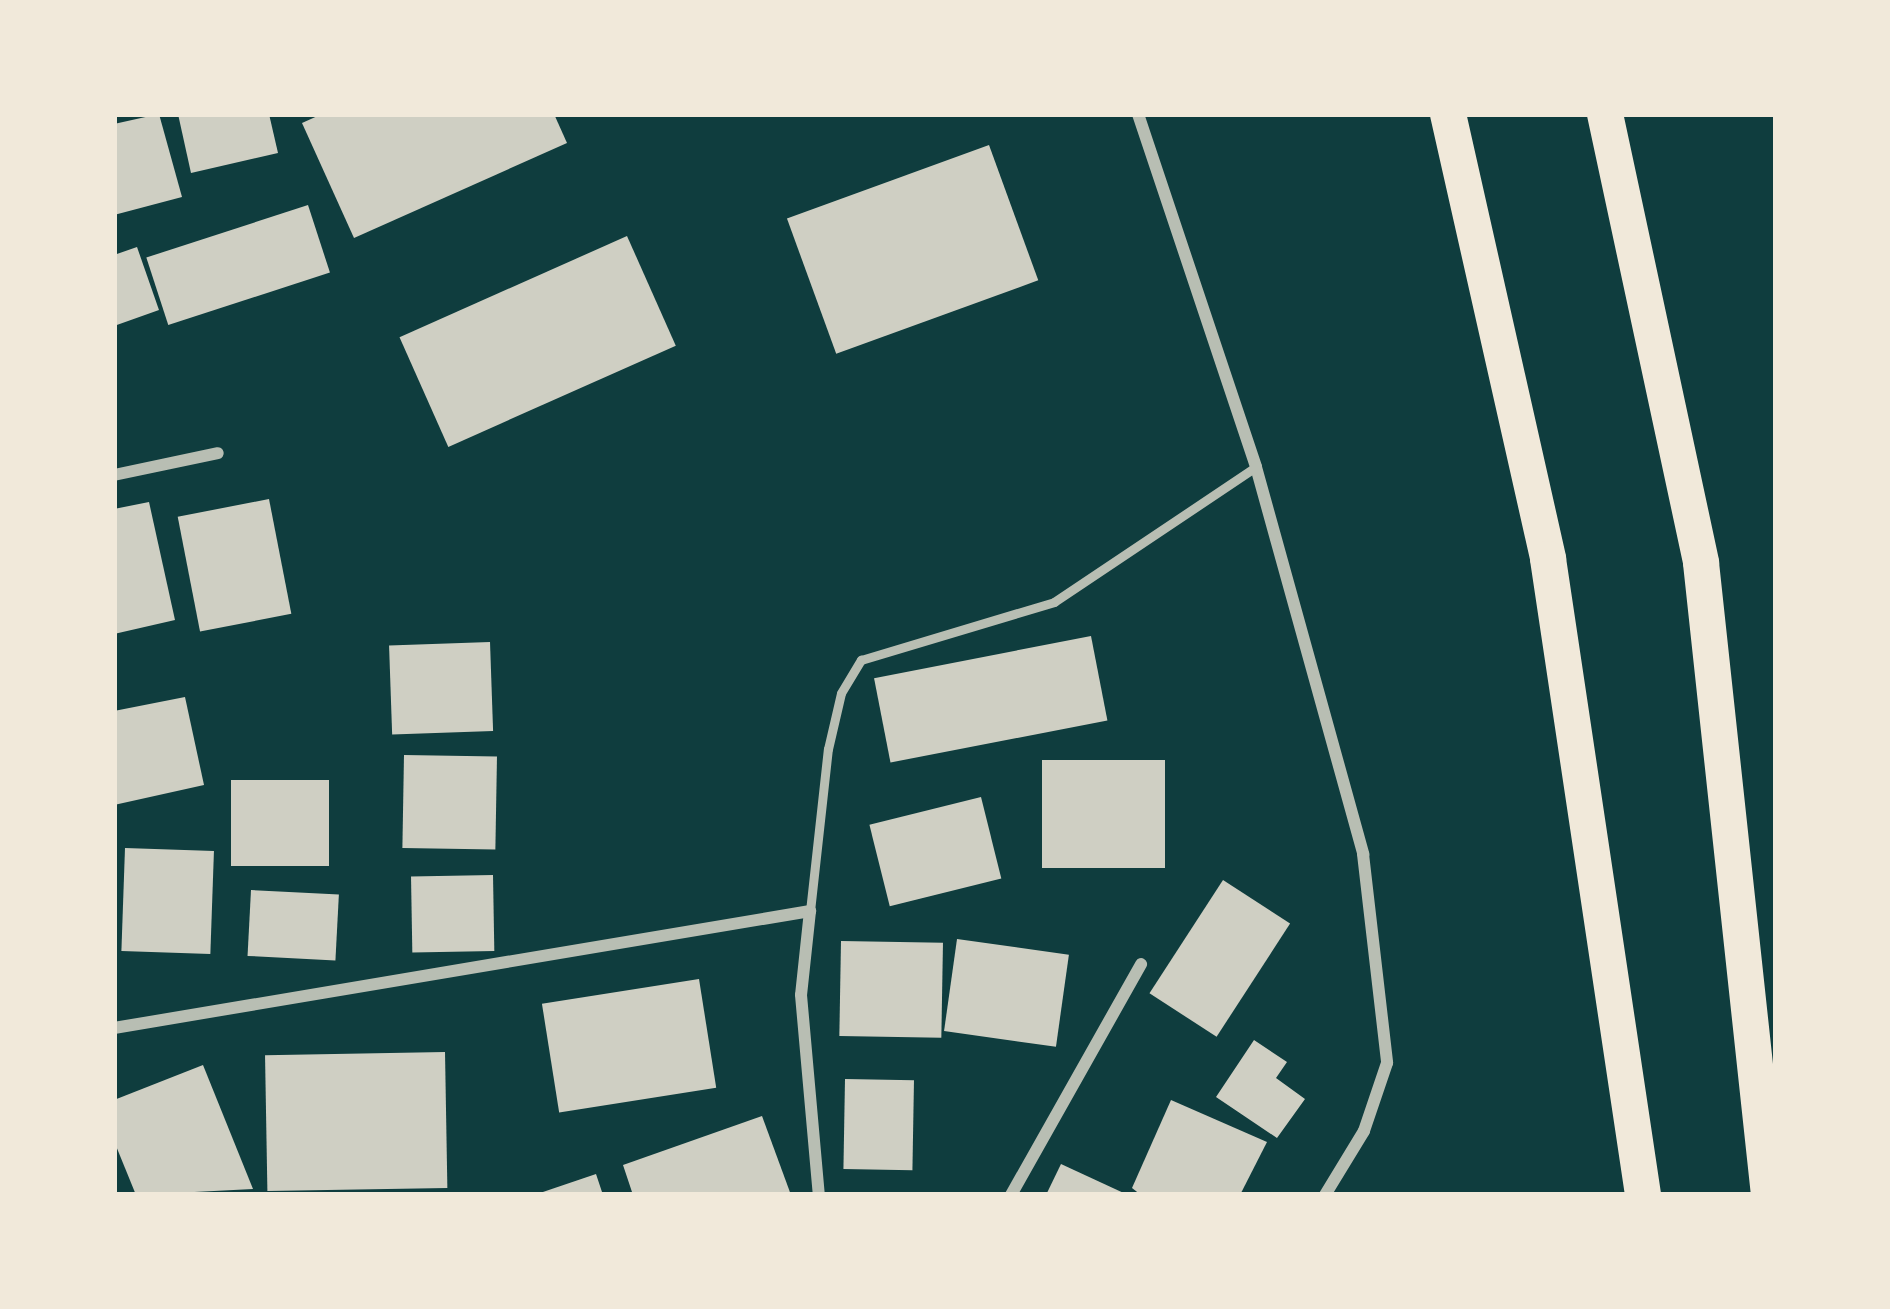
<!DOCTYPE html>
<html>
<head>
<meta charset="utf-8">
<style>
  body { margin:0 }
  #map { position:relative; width:1890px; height:1309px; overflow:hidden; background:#0f3d3e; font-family:"Open Sans",sans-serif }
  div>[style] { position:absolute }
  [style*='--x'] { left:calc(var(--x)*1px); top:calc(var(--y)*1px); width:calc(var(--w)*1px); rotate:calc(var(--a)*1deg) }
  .building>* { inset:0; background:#cfcfc3; transform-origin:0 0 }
  .service>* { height:9px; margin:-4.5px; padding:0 4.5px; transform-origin:4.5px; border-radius:4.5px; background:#b8beb3 }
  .minor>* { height:12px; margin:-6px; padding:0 6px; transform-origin:6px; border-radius:6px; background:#b8beb3 }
  .motorway>* { height:36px; margin:-18px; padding:0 18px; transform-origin:18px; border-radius:18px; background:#f1e9da }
  span { translate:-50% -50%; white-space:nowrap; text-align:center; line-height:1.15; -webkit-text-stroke:12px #f1e9da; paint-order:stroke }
  .frame { position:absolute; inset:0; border:117px solid #f1e9da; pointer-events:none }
</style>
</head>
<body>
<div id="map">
  <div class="building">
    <i style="clip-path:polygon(159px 114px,182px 197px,114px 215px,114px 124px)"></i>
    <i style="clip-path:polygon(178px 114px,269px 114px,278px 153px,191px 173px)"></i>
    <i style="clip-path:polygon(322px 114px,554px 114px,567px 143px,354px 238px,302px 123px)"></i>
    <i style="left:989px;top:145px;width:144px;height:215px;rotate:70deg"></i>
    <i style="left:308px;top:205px;width:71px;height:170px;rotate:72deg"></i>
    <i style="left:627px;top:236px;width:120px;height:249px;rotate:66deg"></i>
    <i style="clip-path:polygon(137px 247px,159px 310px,114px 326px,114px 255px)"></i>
    <i style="left:269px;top:499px;width:117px;height:93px;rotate:79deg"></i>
    <i style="clip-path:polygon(149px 502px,175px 620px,114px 634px,114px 509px)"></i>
    <i style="left:1091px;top:636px;width:86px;height:221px;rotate:79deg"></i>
    <i style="left:490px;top:642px;width:89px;height:101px;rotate:88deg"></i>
    <i style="clip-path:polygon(185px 697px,204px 785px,114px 805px,114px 711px)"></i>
    <i style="left:404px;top:755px;width:93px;height:93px;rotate:1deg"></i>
    <i style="left:1042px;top:760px;width:123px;height:108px"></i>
    <i style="left:231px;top:780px;width:98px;height:86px"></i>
    <i style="left:981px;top:797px;width:84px;height:115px;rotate:76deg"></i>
    <i style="left:125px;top:848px;width:89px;height:103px;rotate:2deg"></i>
    <i style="left:493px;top:875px;width:76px;height:82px;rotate:89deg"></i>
    <i style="left:1223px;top:880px;width:80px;height:135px;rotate:33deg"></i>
    <i style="left:251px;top:890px;width:88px;height:66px;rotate:3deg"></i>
    <i style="left:957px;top:939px;width:113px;height:93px;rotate:8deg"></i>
    <i style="left:841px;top:941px;width:102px;height:95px;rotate:1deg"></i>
    <i style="left:699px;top:979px;width:110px;height:159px;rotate:81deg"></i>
    <i style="clip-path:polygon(1254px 1040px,1287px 1062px,1276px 1078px,1305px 1099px,1277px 1138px,1216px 1097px)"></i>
    <i style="left:445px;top:1052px;width:136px;height:180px;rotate:89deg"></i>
    <i style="clip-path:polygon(203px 1065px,253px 1189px,136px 1195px,114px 1141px,114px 1100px)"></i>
    <i style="left:845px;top:1079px;width:69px;height:90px;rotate:1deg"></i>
    <i style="clip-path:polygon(1171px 1100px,1267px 1142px,1240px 1195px,1141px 1195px,1132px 1188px)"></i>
    <i style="clip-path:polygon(762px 1116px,791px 1195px,633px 1195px,623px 1165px)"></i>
    <i style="clip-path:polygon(1061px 1164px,1128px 1195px,1046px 1195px)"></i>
    <i style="clip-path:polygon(596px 1174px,603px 1195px,537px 1195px,537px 1194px)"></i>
  </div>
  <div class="service">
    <i style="--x:810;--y:911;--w:163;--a:-83.7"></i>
    <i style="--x:828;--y:749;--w:57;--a:-76.9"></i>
    <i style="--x:841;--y:693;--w:39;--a:-59"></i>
    <i style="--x:861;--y:660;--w:202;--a:-16.7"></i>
    <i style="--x:1054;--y:602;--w:243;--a:-33.8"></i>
  </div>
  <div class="minor">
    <i style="--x:1138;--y:114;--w:372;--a:71.5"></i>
    <i style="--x:1256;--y:467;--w:402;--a:74.5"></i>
    <i style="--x:1363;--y:854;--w:210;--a:83.4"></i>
    <i style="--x:1387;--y:1063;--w:72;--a:108.7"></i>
    <i style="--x:1364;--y:1131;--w:75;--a:121.4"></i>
    <i style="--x:114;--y:475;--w:106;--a:-11.9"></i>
    <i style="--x:114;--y:1028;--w:706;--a:-9.54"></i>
    <i style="--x:810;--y:911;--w:84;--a:96.1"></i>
    <i style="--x:801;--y:995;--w:201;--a:84.9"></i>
    <i style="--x:1011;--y:1195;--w:265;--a:-60.6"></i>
  </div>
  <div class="motorway">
    <i style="--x:1448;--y:114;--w:456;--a:77.3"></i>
    <i style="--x:1548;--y:559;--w:643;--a:81.5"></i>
    <i style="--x:1605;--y:114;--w:459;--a:77.9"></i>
    <i style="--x:1701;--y:563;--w:636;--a:83.86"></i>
  </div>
  <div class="frame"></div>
</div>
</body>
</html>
